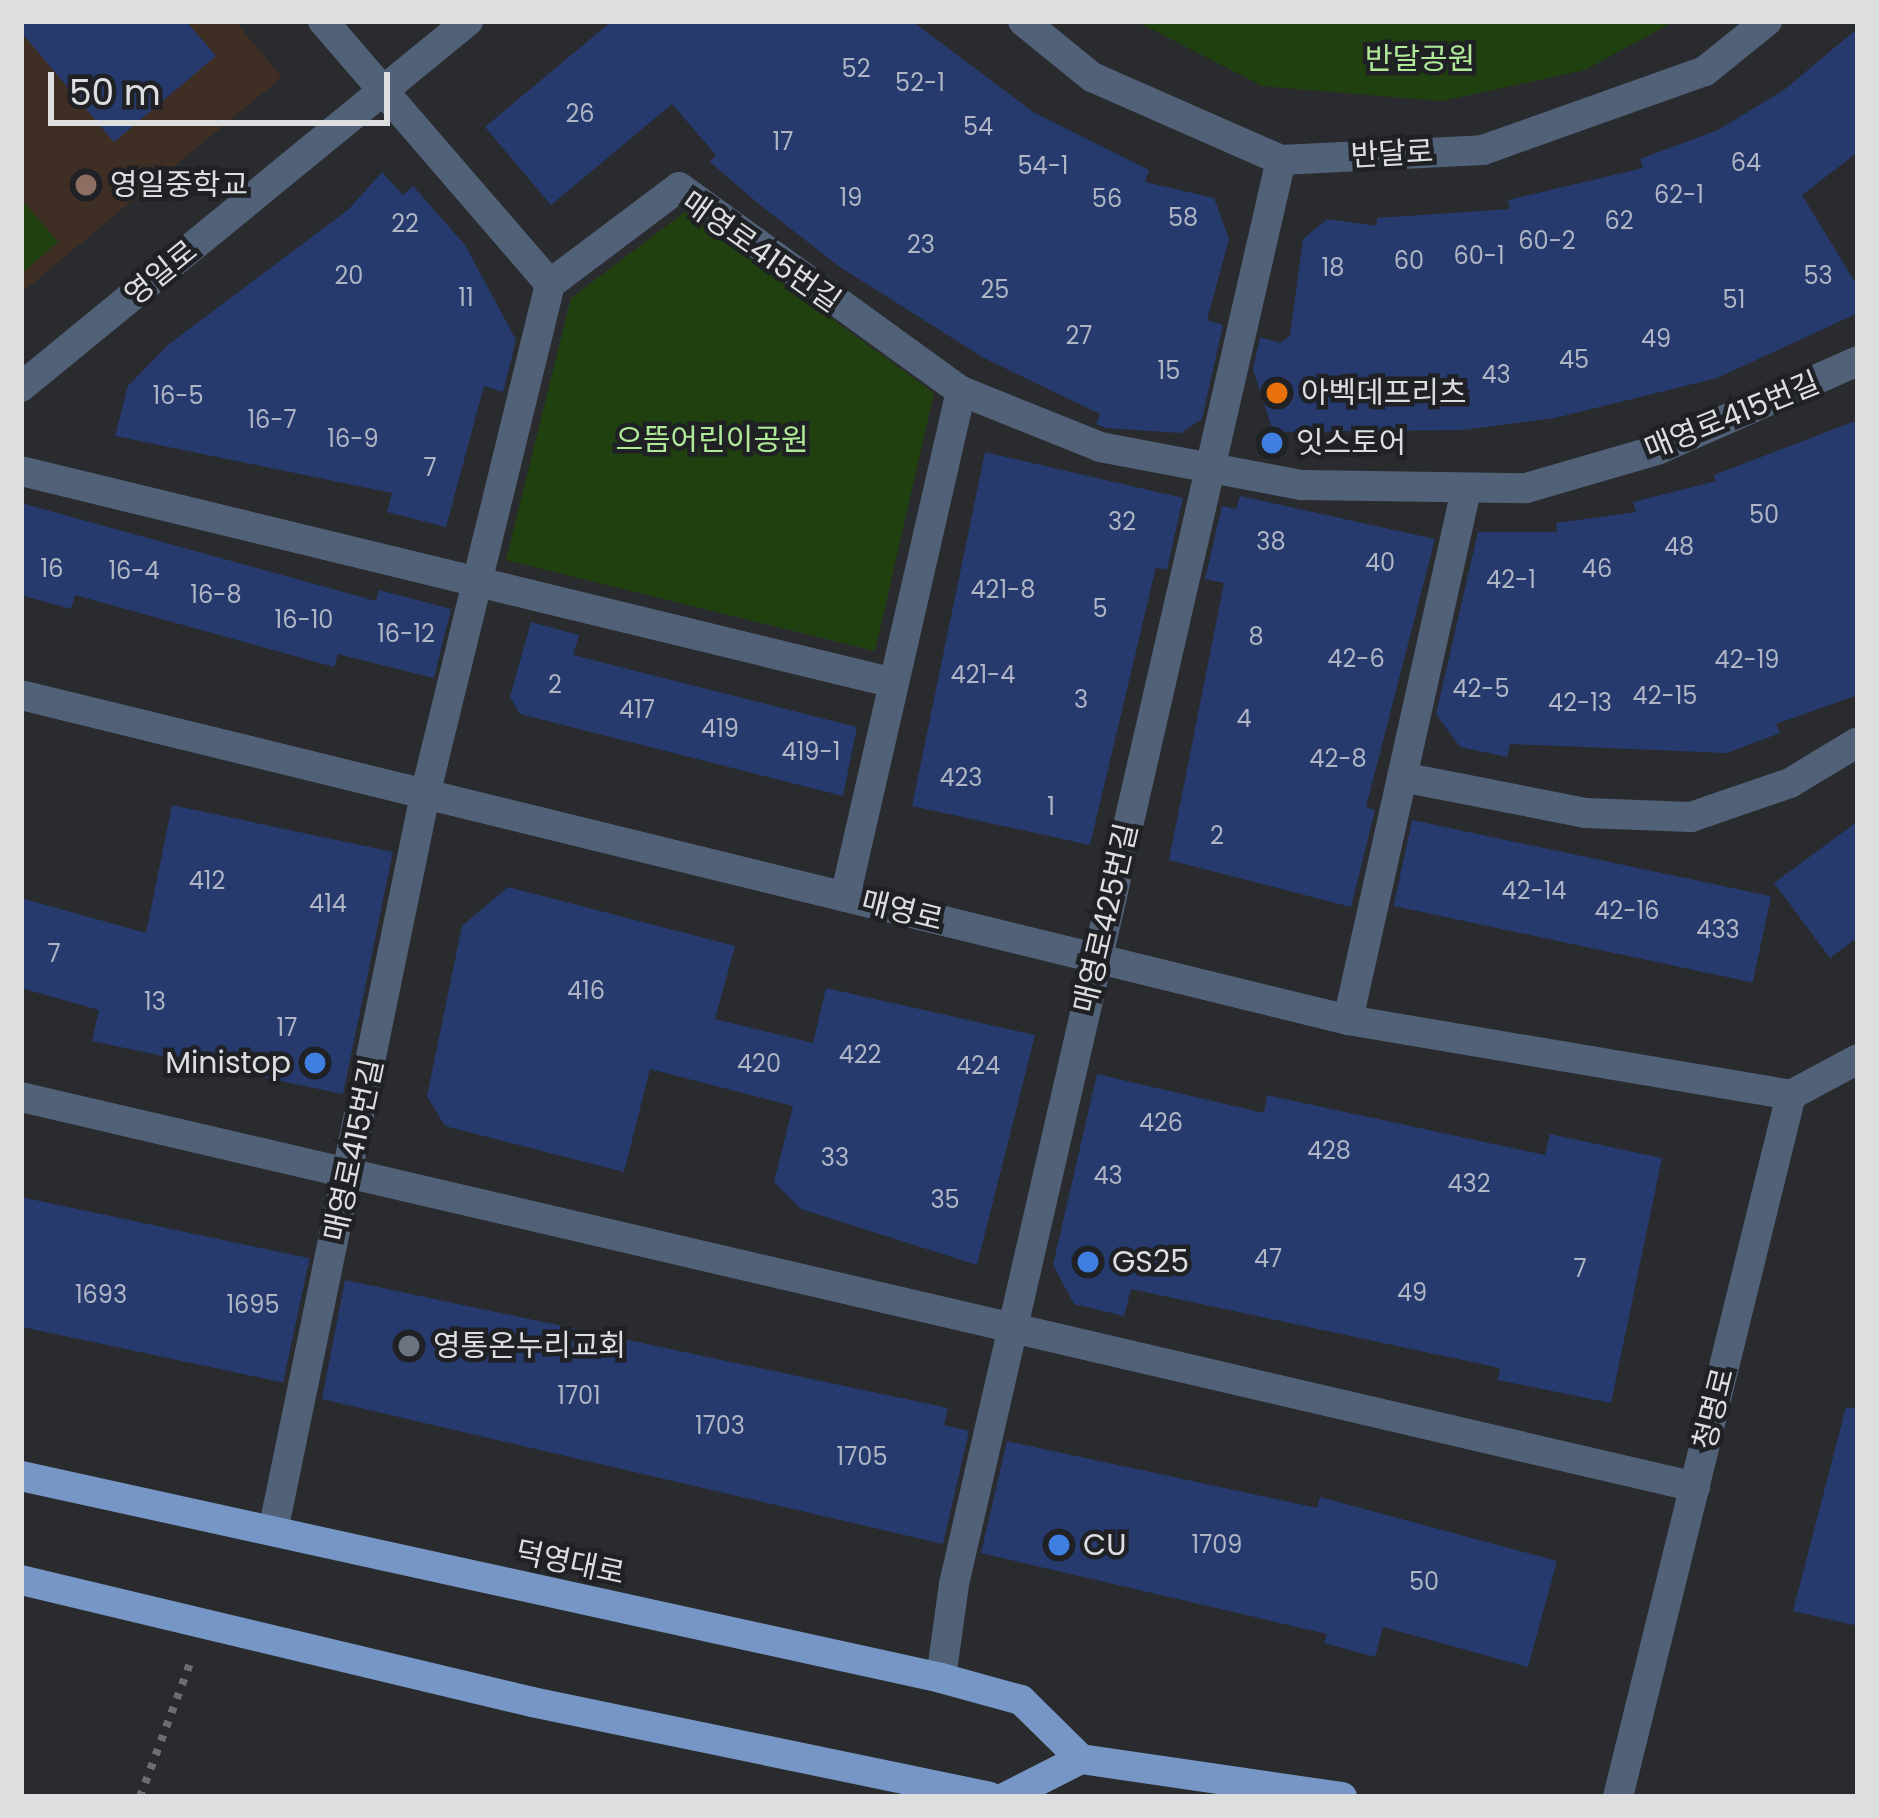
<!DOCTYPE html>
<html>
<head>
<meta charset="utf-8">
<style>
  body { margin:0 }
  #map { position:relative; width:1879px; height:1818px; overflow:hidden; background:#292b2e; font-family:Poppins,"Noto Sans KR",sans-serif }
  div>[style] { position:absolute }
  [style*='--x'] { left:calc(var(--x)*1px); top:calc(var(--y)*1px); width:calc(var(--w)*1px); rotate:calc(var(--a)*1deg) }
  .education>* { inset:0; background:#3e2e23 }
  .green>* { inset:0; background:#20410f }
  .building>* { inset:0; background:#263a6e; transform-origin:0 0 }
  .path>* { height:8px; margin-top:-4px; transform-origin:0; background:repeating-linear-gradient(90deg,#6c6d70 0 6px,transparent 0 15px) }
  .minor>* { height:30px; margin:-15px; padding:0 15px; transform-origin:15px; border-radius:15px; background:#516178 }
  .major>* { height:30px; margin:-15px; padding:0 15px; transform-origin:15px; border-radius:15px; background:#7696c5 }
  .dots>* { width:33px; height:33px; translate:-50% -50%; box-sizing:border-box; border:6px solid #1f2125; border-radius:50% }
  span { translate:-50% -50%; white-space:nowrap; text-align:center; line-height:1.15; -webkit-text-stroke:9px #1f2125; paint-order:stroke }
  .number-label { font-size:24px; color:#afb5c4 }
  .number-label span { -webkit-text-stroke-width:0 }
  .park-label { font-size:30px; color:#b0e997 }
  .street-label { font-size:30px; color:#dddee0 }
  .poi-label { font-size:30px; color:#dddee0 }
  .left { translate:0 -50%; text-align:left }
  .right { translate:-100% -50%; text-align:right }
  .frame { position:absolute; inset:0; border:24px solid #dddee0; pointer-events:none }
  .scale { position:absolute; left:48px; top:72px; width:342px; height:54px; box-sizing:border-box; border:6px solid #dddee0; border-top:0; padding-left:15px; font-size:36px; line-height:42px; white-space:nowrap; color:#dddee0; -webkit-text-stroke:9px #1f2125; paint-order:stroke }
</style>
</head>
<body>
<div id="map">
  <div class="education">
    <i style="clip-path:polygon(21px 21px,235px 21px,282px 77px,21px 293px)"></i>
  </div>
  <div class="green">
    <i style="clip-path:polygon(1136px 21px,1675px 21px,1585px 70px,1442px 101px,1262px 86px)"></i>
    <i style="clip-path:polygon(21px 199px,58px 242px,21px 274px)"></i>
    <i style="clip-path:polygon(685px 212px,934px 393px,875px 651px,506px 560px,571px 298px)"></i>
  </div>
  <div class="building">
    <i style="clip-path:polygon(21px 21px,186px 21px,216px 56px,114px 142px,21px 32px)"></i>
    <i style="clip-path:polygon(612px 21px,912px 21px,1033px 112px,1149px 170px,1145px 182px,1214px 198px,1229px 239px,1207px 320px,1223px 325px,1202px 419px,1181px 433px,1106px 428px,1096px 424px,1100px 414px,984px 358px,840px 267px,760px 205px,710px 162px,716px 155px,672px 104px,551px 205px,485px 127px)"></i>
    <i style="clip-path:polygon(1858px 28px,1858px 152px,1802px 195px,1858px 287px,1858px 313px,1717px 378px,1555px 418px,1463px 430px,1273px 432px,1253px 369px,1260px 337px,1280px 343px,1290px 336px,1303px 239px,1327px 219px,1377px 226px,1377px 218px,1510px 209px,1508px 200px,1643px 168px,1640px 159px,1718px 130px,1784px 90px)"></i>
    <i style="clip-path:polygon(382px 172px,403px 195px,413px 186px,465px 245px,516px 340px,503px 392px,484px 386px,446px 527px,387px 512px,392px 493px,115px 436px,128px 386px,169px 344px,349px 209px)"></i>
    <i style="clip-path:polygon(1858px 420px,1858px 695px,1776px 724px,1780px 733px,1727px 753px,1510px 744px,1507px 757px,1460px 747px,1436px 714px,1478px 532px,1557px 532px,1556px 523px,1636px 512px,1633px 502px,1716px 481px,1714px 475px)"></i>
    <i style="clip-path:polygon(985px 452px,1183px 498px,1167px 570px,1156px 567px,1090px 845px,912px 806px)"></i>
    <i style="clip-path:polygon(1240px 496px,1435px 539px,1366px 807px,1375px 810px,1351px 907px,1169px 860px,1224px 583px,1205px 579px,1222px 506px,1236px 509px)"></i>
    <i style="clip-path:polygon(21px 503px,376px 601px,379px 590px,451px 609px,434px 678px,338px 654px,334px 667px,75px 595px,71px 609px,21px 595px)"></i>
    <i style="clip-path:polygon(531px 622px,579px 635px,573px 655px,857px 727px,843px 796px,520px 714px,510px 697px)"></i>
    <i style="clip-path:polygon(172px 805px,393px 852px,343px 1094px,92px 1041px,99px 1010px,21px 988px,21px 898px,146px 933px)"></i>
    <i style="left:1412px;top:820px;width:367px;height:88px;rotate:12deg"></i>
    <i style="clip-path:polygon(1858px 821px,1858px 937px,1830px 958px,1774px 883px)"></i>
    <i style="clip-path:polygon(508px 887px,735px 946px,715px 1019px,813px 1043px,826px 988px,1035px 1035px,977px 1265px,801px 1209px,774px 1182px,793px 1106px,650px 1069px,624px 1172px,445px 1126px,427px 1096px,462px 926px)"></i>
    <i style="clip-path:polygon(1097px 1074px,1264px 1113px,1267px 1095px,1545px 1155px,1550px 1134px,1662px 1158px,1611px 1403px,1498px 1380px,1500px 1368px,1131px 1289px,1124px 1316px,1074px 1304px,1053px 1265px)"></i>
    <i style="left:21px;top:1197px;width:295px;height:127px;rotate:12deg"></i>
    <i style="clip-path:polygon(345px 1280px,948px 1408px,944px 1425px,969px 1431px,943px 1544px,322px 1399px)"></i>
    <i style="clip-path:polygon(1846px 1407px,1858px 1409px,1858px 1626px,1793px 1611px)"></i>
    <i style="clip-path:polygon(1007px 1441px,1317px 1508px,1320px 1497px,1557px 1561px,1528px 1667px,1383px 1627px,1375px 1657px,1324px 1643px,1327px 1634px,981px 1553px)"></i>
  </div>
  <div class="path">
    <i style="--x:140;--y:1797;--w:148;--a:-69.5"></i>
  </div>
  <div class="minor">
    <i style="--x:323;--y:21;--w:347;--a:49.2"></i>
    <i style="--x:1023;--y:21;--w:89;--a:39.1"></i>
    <i style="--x:1092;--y:77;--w:206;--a:23.7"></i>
    <i style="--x:1281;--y:160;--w:202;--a:-2.8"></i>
    <i style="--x:1483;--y:150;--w:236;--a:-19.6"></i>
    <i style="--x:1705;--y:71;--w:80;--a:-38.9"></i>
    <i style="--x:21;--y:387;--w:578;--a:-39.31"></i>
    <i style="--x:21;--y:471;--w:898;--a:13.65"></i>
    <i style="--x:21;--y:695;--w:1366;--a:13.76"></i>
    <i style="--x:1348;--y:1020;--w:449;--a:9.6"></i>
    <i style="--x:1402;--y:777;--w:187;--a:11.1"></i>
    <i style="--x:1586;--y:813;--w:105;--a:2.2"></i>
    <i style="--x:1691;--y:817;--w:105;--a:-19"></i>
    <i style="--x:1790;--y:783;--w:79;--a:-31.1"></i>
    <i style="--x:845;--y:897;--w:519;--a:-77.09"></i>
    <i style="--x:1348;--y:1020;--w:543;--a:-77.45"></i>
    <i style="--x:21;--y:1097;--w:1719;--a:13.11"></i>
    <i style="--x:273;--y:1531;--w:752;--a:-78.33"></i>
    <i style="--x:425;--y:795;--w:526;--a:-76.25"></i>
    <i style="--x:550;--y:284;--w:161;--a:-36.9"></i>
    <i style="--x:679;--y:187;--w:348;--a:35.9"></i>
    <i style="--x:961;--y:391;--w:150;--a:21.9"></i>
    <i style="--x:1100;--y:447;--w:206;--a:10.7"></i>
    <i style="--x:1302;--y:485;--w:224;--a:0.8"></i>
    <i style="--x:1526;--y:488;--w:136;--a:-16.2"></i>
    <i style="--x:1657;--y:450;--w:220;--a:-23.9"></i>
    <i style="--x:941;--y:1678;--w:95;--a:-82.1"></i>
    <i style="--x:954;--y:1584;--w:1461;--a:-77.07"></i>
    <i style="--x:1618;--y:1797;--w:723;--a:-76.16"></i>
    <i style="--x:1791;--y:1095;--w:76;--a:-28.2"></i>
  </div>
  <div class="major">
    <i style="--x:21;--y:1476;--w:942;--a:12.38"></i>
    <i style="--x:941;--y:1678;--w:83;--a:15.4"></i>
    <i style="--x:1021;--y:1700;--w:84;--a:44.5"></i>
    <i style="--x:1081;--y:1759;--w:264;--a:8.3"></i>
    <i style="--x:21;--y:1580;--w:525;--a:13.43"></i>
    <i style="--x:532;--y:1702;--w:467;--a:11.7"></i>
    <i style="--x:1006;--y:1797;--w:84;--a:-26.9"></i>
  </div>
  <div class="dots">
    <i style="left:86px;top:185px;background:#8d6e63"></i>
    <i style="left:1277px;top:393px;background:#e8710a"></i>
    <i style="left:1272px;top:443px;background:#3f7fe0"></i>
    <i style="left:315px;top:1063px;background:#3f7fe0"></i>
    <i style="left:1088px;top:1262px;background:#3f7fe0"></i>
    <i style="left:409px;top:1346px;background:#6b7280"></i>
    <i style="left:1059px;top:1545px;background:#3f7fe0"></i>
  </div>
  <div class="number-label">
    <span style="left:856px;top:69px">52</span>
    <span style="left:920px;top:83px">52-1</span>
    <span style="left:580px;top:114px">26</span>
    <span style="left:978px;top:127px">54</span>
    <span style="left:783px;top:142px">17</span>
    <span style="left:1746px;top:163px">64</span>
    <span style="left:1043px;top:166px">54-1</span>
    <span style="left:1679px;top:195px">62-1</span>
    <span style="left:851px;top:198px">19</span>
    <span style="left:1107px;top:199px">56</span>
    <span style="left:1183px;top:218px">58</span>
    <span style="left:1619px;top:221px">62</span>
    <span style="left:405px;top:224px">22</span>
    <span style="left:1547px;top:241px">60-2</span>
    <span style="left:921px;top:245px">23</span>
    <span style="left:1479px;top:256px">60-1</span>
    <span style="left:1409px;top:261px">60</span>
    <span style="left:1333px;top:268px">18</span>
    <span style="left:349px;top:276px">20</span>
    <span style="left:1818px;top:276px">53</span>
    <span style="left:995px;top:290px">25</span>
    <span style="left:466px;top:298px">11</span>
    <span style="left:1734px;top:300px">51</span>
    <span style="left:1079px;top:336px">27</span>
    <span style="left:1656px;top:339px">49</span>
    <span style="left:1574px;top:360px">45</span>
    <span style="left:1169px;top:371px">15</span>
    <span style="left:1496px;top:375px">43</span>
    <span style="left:178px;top:396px">16-5</span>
    <span style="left:272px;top:420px">16-7</span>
    <span style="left:353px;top:439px">16-9</span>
    <span style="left:430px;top:468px">7</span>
    <span style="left:1764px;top:515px">50</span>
    <span style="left:1122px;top:522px">32</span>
    <span style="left:1271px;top:542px">38</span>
    <span style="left:1679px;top:547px">48</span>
    <span style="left:1380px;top:563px">40</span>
    <span style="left:52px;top:569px">16</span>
    <span style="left:1597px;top:569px">46</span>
    <span style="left:134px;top:571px">16-4</span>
    <span style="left:1511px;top:580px">42-1</span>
    <span style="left:1003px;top:590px">421-8</span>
    <span style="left:216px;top:595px">16-8</span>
    <span style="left:1100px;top:609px">5</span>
    <span style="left:304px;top:620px">16-10</span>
    <span style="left:406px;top:634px">16-12</span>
    <span style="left:1256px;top:637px">8</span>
    <span style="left:1356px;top:659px">42-6</span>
    <span style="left:1747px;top:660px">42-19</span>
    <span style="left:983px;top:675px">421-4</span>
    <span style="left:555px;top:685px">2</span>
    <span style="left:1481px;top:689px">42-5</span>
    <span style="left:1665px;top:696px">42-15</span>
    <span style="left:1081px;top:700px">3</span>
    <span style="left:1580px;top:703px">42-13</span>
    <span style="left:637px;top:710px">417</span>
    <span style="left:1244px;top:719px">4</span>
    <span style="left:720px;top:729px">419</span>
    <span style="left:811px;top:752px">419-1</span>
    <span style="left:1338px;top:759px">42-8</span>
    <span style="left:961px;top:778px">423</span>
    <span style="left:1051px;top:807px">1</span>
    <span style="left:1217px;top:836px">2</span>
    <span style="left:207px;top:881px">412</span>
    <span style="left:1534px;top:891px">42-14</span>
    <span style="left:328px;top:904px">414</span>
    <span style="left:1627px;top:911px">42-16</span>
    <span style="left:1718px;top:930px">433</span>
    <span style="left:54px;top:954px">7</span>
    <span style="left:586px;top:991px">416</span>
    <span style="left:155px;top:1002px">13</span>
    <span style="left:287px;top:1028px">17</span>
    <span style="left:860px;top:1055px">422</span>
    <span style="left:759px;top:1064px">420</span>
    <span style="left:978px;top:1066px">424</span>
    <span style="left:1161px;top:1123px">426</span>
    <span style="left:1329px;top:1151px">428</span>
    <span style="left:835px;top:1158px">33</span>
    <span style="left:1108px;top:1176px">43</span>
    <span style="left:1469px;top:1184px">432</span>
    <span style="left:945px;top:1200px">35</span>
    <span style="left:1268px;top:1259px">47</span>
    <span style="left:1580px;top:1269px">7</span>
    <span style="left:1412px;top:1293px">49</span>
    <span style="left:101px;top:1295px">1693</span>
    <span style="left:253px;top:1305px">1695</span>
    <span style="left:579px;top:1396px">1701</span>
    <span style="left:720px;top:1426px">1703</span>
    <span style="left:862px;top:1457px">1705</span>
    <span style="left:1217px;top:1545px">1709</span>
    <span style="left:1424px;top:1582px">50</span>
  </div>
  <div class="park-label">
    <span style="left:1420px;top:59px">반달공원</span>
    <span style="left:712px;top:440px">으뜸어린이공원</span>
  </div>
  <div class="street-label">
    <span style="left:1392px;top:154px;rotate:-3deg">반달로</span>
    <span style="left:761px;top:252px;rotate:35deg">매영로415번길</span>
    <span style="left:161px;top:273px;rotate:-39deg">영일로</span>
    <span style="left:1732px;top:416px;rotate:-22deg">매영로415번길</span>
    <span style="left:902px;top:911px;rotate:14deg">매영로</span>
    <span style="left:1106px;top:918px;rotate:-77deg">매영로425번길</span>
    <span style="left:354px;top:1150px;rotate:-78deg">매영로415번길</span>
    <span style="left:1714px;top:1409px;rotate:-76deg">청명로</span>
    <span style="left:570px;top:1563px;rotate:12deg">덕영대로</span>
  </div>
  <div class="poi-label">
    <span class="left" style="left:110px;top:185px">영일중학교</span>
    <span class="left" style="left:1301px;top:393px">아벡데프리츠</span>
    <span class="left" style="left:1296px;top:443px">잇스토어</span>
    <span class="right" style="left:291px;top:1063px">Ministop</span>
    <span class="left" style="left:1112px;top:1262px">GS25</span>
    <span class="left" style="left:433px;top:1346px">영통온누리교회</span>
    <span class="left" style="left:1083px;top:1545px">CU</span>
  </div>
  <div class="frame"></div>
  <div class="scale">50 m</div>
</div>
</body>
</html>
